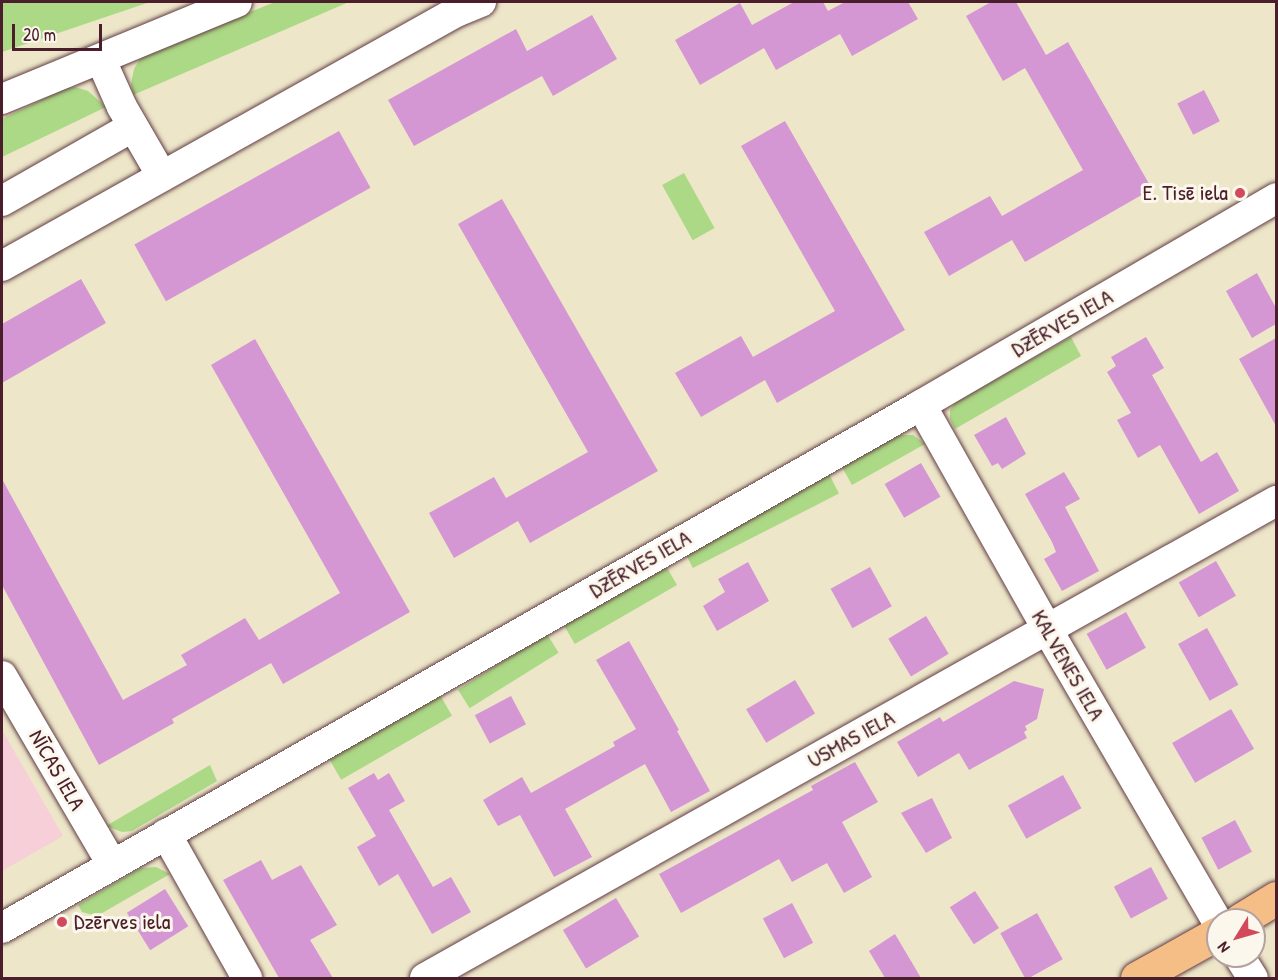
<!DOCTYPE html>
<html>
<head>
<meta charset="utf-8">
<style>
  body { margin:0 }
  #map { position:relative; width:1278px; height:980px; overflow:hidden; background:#ede6c9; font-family:"Patrick Hand",sans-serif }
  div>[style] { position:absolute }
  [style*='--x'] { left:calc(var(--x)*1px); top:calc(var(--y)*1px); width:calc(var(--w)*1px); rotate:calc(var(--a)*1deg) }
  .built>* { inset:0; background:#f6cfd9 }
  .green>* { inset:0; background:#acd986; transform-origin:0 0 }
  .building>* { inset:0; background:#d597d4; transform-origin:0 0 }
  .roads { filter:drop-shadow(0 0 2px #623d43) drop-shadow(0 0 2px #623d43) }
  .minor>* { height:30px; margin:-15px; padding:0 15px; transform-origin:15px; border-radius:15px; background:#fff }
  .trunk>* { height:33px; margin:-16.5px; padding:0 16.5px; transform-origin:16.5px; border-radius:16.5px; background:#f6be87 }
  .dots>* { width:16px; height:16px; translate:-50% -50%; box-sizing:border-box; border:3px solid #fbf7ec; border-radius:50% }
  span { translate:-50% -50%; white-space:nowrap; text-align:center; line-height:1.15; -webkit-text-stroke:6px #fbf7ec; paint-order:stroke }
  .poi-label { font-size:22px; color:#4a1f2b }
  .right { translate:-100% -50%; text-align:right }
  .left { translate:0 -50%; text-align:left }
  .street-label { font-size:22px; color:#4a1f2b }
  .frame { position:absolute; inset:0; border:3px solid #4a1f2b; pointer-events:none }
  .north { position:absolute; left:1206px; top:908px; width:60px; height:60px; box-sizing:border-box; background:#fbf7ec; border:2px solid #b4a19f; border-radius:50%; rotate:233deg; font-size:16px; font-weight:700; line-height:24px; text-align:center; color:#4a1f2b }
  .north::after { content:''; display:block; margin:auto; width:21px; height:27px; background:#d1495b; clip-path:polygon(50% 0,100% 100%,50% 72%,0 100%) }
  .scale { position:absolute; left:12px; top:24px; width:90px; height:27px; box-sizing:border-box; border:3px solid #4a1f2b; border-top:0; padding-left:8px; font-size:18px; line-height:21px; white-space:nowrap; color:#4a1f2b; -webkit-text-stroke:4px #fbf7ec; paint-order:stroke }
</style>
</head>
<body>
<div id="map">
  <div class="built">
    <i style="clip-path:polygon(2px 730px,63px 836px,2px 871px)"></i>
  </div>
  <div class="green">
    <i style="clip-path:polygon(2px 2px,150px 2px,2px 52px)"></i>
    <i style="clip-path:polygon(275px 2px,349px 2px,133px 95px,131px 84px,134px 69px,140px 59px,150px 52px)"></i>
    <i style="clip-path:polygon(75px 87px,88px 91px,106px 107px,2px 157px,2px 119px,64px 89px)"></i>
    <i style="left:684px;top:173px;width:63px;height:25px;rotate:61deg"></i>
    <i style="clip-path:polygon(1071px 337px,1081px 356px,955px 429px,950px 419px,950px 410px,956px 402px)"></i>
    <i style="clip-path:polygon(897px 435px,913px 435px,925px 444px,852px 485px,842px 467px)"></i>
    <i style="left:829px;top:474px;width:22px;height:164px;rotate:63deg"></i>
    <i style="left:666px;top:566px;width:22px;height:118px;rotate:60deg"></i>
    <i style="left:547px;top:634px;width:22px;height:105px;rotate:58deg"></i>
    <i style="left:440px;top:695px;width:24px;height:128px;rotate:60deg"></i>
    <i style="clip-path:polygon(210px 765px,217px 781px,132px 831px,122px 832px,106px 826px)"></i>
    <i style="clip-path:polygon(156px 867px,170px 874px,97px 916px,82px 912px,78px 905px,141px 868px)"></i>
  </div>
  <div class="building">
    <i style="clip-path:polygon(794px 2px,823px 2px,828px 11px,845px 2px,908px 2px,918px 19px,852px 56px,840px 34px,776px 70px,764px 48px,700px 85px,675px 40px,740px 3px,752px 25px)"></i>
    <i style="clip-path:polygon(991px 2px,1016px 2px,1046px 55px,1068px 42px,1152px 189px,1025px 262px,1012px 240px,949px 276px,924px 232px,990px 196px,1002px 216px,1083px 170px,1025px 68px,1003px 81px,966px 16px)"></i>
    <i style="clip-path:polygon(592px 15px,617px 59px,553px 96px,542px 76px,414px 146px,388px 100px,516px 29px,527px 51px)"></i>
    <i style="left:1204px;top:90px;width:35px;height:30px;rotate:63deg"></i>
    <i style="clip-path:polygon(785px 121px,905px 330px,777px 403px,765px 380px,701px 417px,675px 373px,741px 336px,753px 357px,835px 311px,741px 146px)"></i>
    <i style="left:339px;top:131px;width:65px;height:234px;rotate:61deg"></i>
    <i style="clip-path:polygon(502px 199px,658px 471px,530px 543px,518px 521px,454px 558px,429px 513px,494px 477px,506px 498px,588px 452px,458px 224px)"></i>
    <i style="clip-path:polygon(1257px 273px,1276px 308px,1276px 324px,1252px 338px,1226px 291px)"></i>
    <i style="clip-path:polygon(81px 279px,106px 323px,2px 383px,2px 324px)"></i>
    <i style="clip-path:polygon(1146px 337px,1164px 368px,1152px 375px,1201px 462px,1217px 452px,1239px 491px,1199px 514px,1160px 445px,1138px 458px,1117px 420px,1131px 413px,1107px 372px,1116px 366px,1111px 357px)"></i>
    <i style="clip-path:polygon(1276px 338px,1276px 426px,1239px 359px)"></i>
    <i style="clip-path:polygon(255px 339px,410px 612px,283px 684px,271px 663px,172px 719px,174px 723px,99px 765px,2px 585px,2px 479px,123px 700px,187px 665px,181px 655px,245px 618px,259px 640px,340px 593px,211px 365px)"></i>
    <i style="clip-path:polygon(1006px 417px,1026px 454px,1002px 469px,998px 463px,992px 466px,974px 435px)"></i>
    <i style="left:921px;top:463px;width:39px;height:42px;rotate:60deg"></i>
    <i style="clip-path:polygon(1064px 472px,1080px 499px,1065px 507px,1099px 571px,1062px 591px,1044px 559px,1056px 552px,1052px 542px,1025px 494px)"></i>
    <i style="left:1216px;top:561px;width:40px;height:43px;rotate:60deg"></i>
    <i style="clip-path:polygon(748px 562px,769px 601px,717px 631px,703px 606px,725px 592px,718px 579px)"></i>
    <i style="left:870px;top:567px;width:45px;height:45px;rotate:61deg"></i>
    <i style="left:1126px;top:612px;width:41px;height:45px;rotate:61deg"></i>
    <i style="left:926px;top:616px;width:44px;height:44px;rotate:59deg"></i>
    <i style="left:1207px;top:628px;width:65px;height:33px;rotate:61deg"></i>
    <i style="clip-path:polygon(629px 641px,679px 730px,677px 731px,710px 791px,671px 812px,645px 764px,565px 809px,592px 857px,554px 877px,520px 815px,498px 826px,483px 800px,522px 777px,531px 793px,615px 746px,613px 742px,636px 729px,596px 660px)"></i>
    <i style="left:795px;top:680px;width:39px;height:57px;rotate:59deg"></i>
    <i style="clip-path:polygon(1014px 681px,1044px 689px,1037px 719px,1025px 726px,1027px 730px,1024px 732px,1027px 738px,969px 770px,959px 753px,918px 777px,897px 742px,940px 717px,943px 722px)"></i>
    <i style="left:511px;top:696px;width:32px;height:41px;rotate:62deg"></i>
    <i style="left:1231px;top:709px;width:46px;height:68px;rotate:60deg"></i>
    <i style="clip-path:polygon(855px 762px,878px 802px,842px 822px,872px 877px,844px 893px,827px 863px,792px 882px,779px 859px,681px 913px,659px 874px,813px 790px,811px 786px)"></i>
    <i style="clip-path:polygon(374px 773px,378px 780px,389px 773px,405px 801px,389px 810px,433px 887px,451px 877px,471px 912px,432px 934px,398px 874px,379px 886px,357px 847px,376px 836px,348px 788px)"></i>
    <i style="left:1063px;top:775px;width:38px;height:63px;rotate:61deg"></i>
    <i style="clip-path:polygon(932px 798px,952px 838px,926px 853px,901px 813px)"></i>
    <i style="left:1235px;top:820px;width:36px;height:38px;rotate:62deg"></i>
    <i style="clip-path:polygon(261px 860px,272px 880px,301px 865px,337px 925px,310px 940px,333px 978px,279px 978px,223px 880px)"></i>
    <i style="left:1151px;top:867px;width:36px;height:42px;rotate:62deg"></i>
    <i style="left:165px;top:889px;width:44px;height:45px;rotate:58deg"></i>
    <i style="left:975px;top:891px;width:44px;height:30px;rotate:57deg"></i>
    <i style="left:616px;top:898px;width:45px;height:62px;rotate:59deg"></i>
    <i style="left:792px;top:903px;width:45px;height:33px;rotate:62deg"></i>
    <i style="left:1037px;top:913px;width:53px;height:42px;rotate:61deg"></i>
    <i style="clip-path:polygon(895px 934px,921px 978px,885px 978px,869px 951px)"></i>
  </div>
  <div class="roads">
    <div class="minor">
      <i style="--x:101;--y:60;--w:51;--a:65.9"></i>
      <i style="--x:122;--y:107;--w:80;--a:59.9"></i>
      <i style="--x:2;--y:99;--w:254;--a:-22.4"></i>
      <i style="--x:2;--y:201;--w:150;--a:-29.6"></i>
      <i style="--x:2;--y:266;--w:520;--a:-29.23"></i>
      <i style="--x:456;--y:12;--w:27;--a:-22"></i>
      <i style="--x:921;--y:405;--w:257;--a:60.6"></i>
      <i style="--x:1047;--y:629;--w:340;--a:59.8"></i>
      <i style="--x:2;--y:676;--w:218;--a:59.7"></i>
      <i style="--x:166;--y:834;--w:165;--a:60.6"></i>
      <i style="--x:2;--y:928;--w:1057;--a:-29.64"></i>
      <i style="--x:921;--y:405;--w:411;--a:-30.2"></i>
      <i style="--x:1239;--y:956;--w:26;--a:58"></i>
      <i style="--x:425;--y:978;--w:976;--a:-29.27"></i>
    </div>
    <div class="trunk">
      <i style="--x:1240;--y:920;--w:42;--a:-31.4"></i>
      <i style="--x:1137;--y:978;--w:93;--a:-29.1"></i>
    </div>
  </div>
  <div class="dots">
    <i style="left:1240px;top:193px;background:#d1495b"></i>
    <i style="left:62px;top:922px;background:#d1495b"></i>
  </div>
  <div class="poi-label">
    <span class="right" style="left:1228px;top:193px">E. Tisē iela</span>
    <span class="left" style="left:74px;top:922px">Dzērves iela</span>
  </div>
  <div class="street-label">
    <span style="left:1062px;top:323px;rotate:-30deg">DZĒRVES IELA</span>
    <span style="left:640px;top:564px;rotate:-30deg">DZĒRVES IELA</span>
    <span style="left:1068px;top:665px;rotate:60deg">KALVENES IELA</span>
    <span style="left:851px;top:739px;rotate:-29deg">USMAS IELA</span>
    <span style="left:57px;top:770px;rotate:60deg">NĪCAS IELA</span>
  </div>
  <div class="frame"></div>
  <div class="north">N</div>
  <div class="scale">20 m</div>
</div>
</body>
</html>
